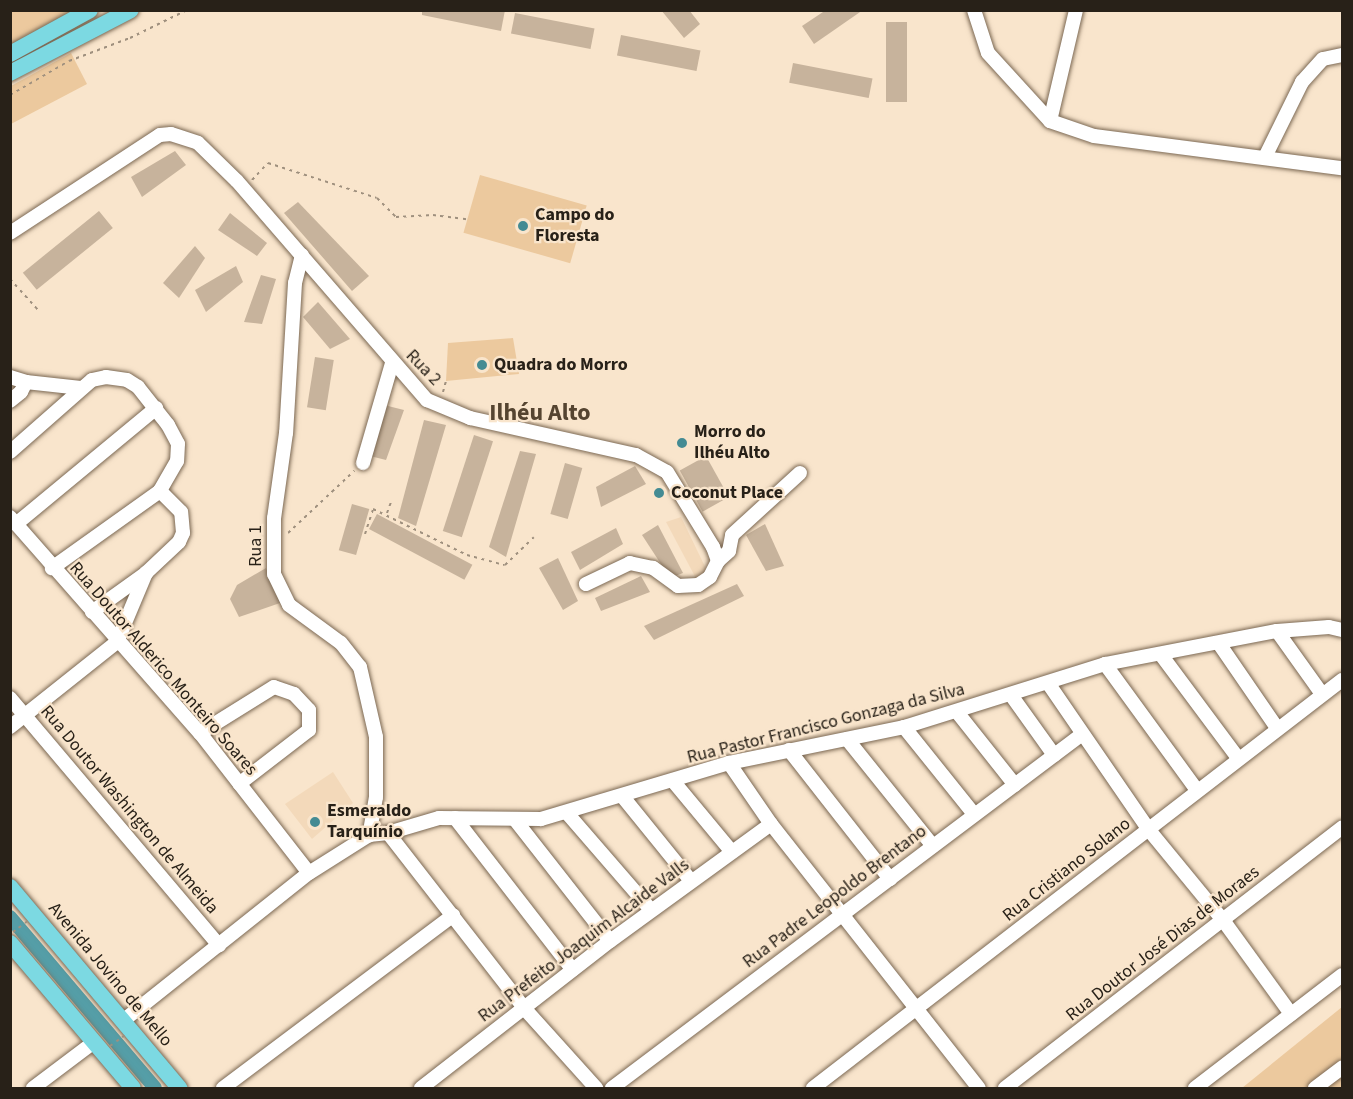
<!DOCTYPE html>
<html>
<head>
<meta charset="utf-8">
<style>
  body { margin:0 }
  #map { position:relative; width:1353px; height:1099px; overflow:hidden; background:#f9e5cc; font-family:"Source Sans 3",sans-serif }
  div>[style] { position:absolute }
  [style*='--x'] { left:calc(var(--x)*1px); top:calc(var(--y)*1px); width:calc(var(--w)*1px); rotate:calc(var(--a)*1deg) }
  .built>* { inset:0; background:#f3d9ba }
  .green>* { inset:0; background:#ecc99e; transform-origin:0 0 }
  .canal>* { height:14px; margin:-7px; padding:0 7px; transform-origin:7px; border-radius:7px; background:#559ea7 }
  .building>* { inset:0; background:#c7b39c; transform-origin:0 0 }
  .path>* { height:2px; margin-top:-1px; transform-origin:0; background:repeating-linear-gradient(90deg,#9f907e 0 3px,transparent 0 7.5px) }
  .roads { filter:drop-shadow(0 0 2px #7b6853) drop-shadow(0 0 2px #7b6853) }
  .minor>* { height:14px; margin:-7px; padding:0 7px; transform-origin:7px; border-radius:7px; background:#fff }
  .major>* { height:16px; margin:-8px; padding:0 8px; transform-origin:8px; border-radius:8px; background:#7cd9e2 }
  .path-bridge>* { height:2px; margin-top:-1px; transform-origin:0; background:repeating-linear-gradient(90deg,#9f907e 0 3px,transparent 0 7.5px) }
  .dots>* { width:16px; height:16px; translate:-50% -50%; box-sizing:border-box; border:3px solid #f9e5cc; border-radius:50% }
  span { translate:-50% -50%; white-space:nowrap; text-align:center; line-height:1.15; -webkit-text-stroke:4.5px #f9e5cc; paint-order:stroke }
  .poi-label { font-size:18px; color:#282118; font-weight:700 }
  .left { translate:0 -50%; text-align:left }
  .street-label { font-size:18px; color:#282118 }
  .district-label { font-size:24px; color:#554430; font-weight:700 }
  .frame { position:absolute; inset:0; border:12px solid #282118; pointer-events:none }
</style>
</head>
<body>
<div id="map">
  <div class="built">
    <i style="clip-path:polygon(681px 517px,710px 577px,699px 584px,666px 522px)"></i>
    <i style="clip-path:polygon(333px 772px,353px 803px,312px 839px,285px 804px)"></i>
  </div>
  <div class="green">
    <i style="clip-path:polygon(11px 11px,74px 11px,11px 45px)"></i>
    <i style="clip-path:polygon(71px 53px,87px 84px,11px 124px,11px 86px)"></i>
    <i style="left:480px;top:175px;width:111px;height:60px;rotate:16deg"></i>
    <i style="clip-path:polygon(513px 338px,519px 374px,446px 381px,448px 343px)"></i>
    <i style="clip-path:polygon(1342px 1007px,1342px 1088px,1242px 1088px)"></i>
  </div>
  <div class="canal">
    <i style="--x:10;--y:917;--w:224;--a:49.7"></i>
  </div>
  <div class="building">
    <i style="clip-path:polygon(422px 10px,505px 10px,501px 31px,422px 15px)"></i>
    <i style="clip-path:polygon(661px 10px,689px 10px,700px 24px,684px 38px)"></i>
    <i style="clip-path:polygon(826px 10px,863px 10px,814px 44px,802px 26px)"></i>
    <i style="left:515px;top:13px;width:81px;height:21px;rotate:11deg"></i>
    <i style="left:886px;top:22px;width:21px;height:80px"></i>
    <i style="left:621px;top:35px;width:81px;height:21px;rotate:11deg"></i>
    <i style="left:793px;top:63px;width:81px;height:20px;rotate:11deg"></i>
    <i style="clip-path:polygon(175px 151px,186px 165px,142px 197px,131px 177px)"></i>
    <i style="clip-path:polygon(298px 202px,369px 276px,352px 291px,284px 213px)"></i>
    <i style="left:99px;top:211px;width:22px;height:98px;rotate:51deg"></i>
    <i style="clip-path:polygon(230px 213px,267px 243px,257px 256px,218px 230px)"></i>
    <i style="clip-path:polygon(195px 246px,205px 258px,179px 298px,163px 283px)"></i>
    <i style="clip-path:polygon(236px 266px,243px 282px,206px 312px,195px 290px)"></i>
    <i style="clip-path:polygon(261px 275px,276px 279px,262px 324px,244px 322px)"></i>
    <i style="clip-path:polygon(318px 302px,350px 339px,330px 349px,303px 317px)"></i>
    <i style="left:315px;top:357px;width:19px;height:51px;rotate:9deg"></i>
    <i style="clip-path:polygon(384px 405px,404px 410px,386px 460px,370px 456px)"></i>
    <i style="clip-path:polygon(424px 420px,446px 425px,416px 526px,398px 518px)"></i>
    <i style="left:474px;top:435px;width:20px;height:101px;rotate:18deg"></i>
    <i style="clip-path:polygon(520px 451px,536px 454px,506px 557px,489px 547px)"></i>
    <i style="left:706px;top:456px;width:47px;height:30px;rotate:61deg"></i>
    <i style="left:565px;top:463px;width:18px;height:53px;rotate:16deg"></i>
    <i style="clip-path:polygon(635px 466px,646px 484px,601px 507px,596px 487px)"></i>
    <i style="left:352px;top:504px;width:18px;height:48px;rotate:16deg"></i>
    <i style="left:377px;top:514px;width:108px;height:17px;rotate:28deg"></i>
    <i style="clip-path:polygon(765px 524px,784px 566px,766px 571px,746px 535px)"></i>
    <i style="clip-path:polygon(658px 525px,683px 573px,670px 578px,642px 535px)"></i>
    <i style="clip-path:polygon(616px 528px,623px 544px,580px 570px,571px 552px)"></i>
    <i style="clip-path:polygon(558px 558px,578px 601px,563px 610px,539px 568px)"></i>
    <i style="clip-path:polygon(266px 568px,280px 603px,239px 617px,230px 599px,237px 585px)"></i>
    <i style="clip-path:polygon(641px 576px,650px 592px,601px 611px,595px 598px)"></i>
    <i style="clip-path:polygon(737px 584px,744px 596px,654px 640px,644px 626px)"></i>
  </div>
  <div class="path">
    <i style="--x:10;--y:95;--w:68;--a:-30"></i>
    <i style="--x:69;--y:61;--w:65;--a:-20.7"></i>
    <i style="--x:130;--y:38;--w:64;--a:-26.2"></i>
    <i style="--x:252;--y:180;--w:23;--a:-47"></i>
    <i style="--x:268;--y:163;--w:114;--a:17.8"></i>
    <i style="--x:377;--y:198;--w:27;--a:45"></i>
    <i style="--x:396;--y:217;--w:37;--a:-3"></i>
    <i style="--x:433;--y:215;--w:34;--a:7"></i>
    <i style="--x:10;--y:279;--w:43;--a:47.8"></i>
    <i style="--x:443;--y:392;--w:11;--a:-75"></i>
    <i style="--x:387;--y:513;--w:12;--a:-70"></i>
    <i style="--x:288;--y:533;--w:91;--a:-43.2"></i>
    <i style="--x:365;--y:534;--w:26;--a:-72"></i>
    <i style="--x:373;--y:509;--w:105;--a:26.1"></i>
    <i style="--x:467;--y:555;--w:39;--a:15"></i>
    <i style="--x:505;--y:565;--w:40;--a:-44"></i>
  </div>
  <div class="roads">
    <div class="minor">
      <i style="--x:974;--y:10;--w:45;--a:72"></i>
      <i style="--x:988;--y:53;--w:92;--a:47.6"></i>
      <i style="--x:1050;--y:121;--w:46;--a:18.8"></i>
      <i style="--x:1094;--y:136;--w:250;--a:7.4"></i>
      <i style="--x:1050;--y:121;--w:114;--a:-76.8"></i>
      <i style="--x:1265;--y:157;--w:84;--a:-63.7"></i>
      <i style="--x:1302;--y:82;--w:31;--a:-48"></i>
      <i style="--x:1323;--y:59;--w:19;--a:-12"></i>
      <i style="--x:10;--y:233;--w:179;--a:-33.2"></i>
      <i style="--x:160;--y:135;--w:11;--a:-5"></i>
      <i style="--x:171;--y:134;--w:28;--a:18"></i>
      <i style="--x:198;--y:143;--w:54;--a:44.3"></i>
      <i style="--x:237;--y:181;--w:290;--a:49.1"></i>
      <i style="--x:427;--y:400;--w:47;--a:22.7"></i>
      <i style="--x:470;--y:418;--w:170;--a:12.6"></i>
      <i style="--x:636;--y:455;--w:35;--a:29"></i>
      <i style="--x:667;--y:472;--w:88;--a:58.5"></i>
      <i style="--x:713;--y:547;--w:15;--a:70"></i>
      <i style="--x:718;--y:561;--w:18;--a:117"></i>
      <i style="--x:710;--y:577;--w:14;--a:146"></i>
      <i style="--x:698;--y:585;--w:20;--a:177"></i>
      <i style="--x:678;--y:586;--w:31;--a:-144"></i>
      <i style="--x:653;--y:568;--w:24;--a:-168"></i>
      <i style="--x:630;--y:563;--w:49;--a:154.5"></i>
      <i style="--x:302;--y:255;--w:29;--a:104"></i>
      <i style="--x:295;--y:283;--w:150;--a:93.4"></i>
      <i style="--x:286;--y:433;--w:86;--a:98"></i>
      <i style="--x:274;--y:518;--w:56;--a:90"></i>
      <i style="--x:274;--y:574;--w:34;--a:64"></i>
      <i style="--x:289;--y:605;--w:64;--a:36.2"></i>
      <i style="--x:341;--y:643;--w:31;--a:52"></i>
      <i style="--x:360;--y:667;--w:72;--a:77.1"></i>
      <i style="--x:376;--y:737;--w:60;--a:90"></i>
      <i style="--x:376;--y:797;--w:39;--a:100"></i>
      <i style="--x:10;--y:377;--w:17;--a:17"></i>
      <i style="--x:26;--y:382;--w:11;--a:117"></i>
      <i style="--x:21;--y:392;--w:14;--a:141"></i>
      <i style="--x:26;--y:382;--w:55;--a:6.2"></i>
      <i style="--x:10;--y:452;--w:109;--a:-41.3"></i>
      <i style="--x:92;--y:380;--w:14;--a:-12"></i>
      <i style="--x:106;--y:377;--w:21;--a:8"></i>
      <i style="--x:127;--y:380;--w:13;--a:32"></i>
      <i style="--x:138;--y:387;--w:48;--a:51.7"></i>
      <i style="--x:168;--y:425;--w:21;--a:62"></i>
      <i style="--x:178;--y:444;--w:17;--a:93"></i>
      <i style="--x:177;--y:461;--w:34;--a:120"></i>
      <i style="--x:160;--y:491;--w:133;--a:144.5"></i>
      <i style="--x:363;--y:463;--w:104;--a:-73.8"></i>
      <i style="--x:10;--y:517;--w:288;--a:48.7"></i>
      <i style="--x:200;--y:733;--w:177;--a:52.1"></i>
      <i style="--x:16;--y:524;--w:182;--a:-39.6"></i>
      <i style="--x:718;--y:561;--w:15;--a:-42"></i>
      <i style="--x:729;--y:551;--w:16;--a:-79"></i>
      <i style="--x:732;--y:535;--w:92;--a:-42.4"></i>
      <i style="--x:92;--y:612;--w:67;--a:-35.8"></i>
      <i style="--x:146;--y:573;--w:45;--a:-43.2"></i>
      <i style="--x:179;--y:542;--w:10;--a:-66"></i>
      <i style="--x:183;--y:533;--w:21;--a:-95"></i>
      <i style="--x:181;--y:512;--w:30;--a:-135"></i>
      <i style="--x:1277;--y:631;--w:77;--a:54.5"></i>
      <i style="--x:1220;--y:645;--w:101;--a:55.5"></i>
      <i style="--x:1162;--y:656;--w:127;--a:53.3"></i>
      <i style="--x:1105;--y:664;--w:156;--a:53.9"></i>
      <i style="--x:1048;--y:683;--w:178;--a:55.5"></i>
      <i style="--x:1149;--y:830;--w:117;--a:50.6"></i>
      <i style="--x:1223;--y:920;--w:116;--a:54.1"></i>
      <i style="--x:1011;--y:695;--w:74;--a:54.4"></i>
      <i style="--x:10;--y:698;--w:324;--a:49.8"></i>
      <i style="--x:957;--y:712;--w:93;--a:51.5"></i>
      <i style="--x:10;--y:727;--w:137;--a:-38.5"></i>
      <i style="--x:117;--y:642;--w:75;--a:-67.2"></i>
      <i style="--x:904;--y:727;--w:112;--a:51.2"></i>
      <i style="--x:200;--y:733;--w:87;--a:-31.9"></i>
      <i style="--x:274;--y:687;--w:21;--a:19"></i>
      <i style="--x:294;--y:694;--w:22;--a:47"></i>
      <i style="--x:309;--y:710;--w:20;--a:90"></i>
      <i style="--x:309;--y:730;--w:88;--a:142.4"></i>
      <i style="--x:847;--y:739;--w:137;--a:51.2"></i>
      <i style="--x:789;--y:750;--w:164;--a:51.9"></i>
      <i style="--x:729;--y:763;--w:74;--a:55.5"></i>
      <i style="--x:771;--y:824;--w:336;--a:51.8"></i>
      <i style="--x:673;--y:781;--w:92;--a:50.3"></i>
      <i style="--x:623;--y:797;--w:108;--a:51"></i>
      <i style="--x:567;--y:813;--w:128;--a:49.1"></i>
      <i style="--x:455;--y:818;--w:192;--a:52.2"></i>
      <i style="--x:516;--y:821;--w:152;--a:51.9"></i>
      <i style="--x:388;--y:833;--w:53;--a:-16.4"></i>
      <i style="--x:439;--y:818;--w:102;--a:0.6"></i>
      <i style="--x:541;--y:819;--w:196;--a:-16.6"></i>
      <i style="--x:729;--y:763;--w:179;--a:-11.6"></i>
      <i style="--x:904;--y:727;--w:211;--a:-17.4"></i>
      <i style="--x:1105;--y:664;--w:175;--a:-10.9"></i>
      <i style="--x:1277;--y:631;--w:52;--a:-4.4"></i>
      <i style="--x:1329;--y:627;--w:13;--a:13"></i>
      <i style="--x:124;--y:1020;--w:236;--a:-38.5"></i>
      <i style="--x:309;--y:873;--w:71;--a:-32.3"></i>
      <i style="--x:369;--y:835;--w:19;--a:-6"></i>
      <i style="--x:388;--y:833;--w:222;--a:52.1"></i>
      <i style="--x:524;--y:1008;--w:108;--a:48"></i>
      <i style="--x:33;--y:1088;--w:76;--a:-37"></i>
      <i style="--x:223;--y:1088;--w:288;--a:-36.9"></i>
      <i style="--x:421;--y:1088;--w:239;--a:-37.9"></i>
      <i style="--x:610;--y:941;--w:199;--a:-36"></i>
      <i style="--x:612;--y:1088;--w:587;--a:-36.97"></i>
      <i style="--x:813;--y:1088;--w:668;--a:-37.64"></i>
      <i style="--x:1005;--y:1088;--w:426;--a:-37.7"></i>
      <i style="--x:1195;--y:1088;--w:185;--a:-37.5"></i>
      <i style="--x:1315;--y:1088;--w:34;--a:-37"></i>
    </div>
    <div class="major">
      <i style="--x:10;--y:54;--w:91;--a:-28.8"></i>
      <i style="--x:10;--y:73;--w:136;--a:-27.5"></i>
      <i style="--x:10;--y:887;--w:263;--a:49.9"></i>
      <i style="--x:10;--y:943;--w:190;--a:49.7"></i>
    </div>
  </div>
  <div class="path-bridge">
    <i style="--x:13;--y:932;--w:20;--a:-37"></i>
    <i style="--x:110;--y:1046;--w:19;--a:-36"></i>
  </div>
  <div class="dots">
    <i style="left:523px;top:226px;background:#448b93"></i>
    <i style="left:482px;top:365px;background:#448b93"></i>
    <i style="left:682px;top:443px;background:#448b93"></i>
    <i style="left:659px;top:493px;background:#448b93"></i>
    <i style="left:315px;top:822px;background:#448b93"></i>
  </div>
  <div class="poi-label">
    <span class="left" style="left:535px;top:226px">Campo do<br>Floresta</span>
    <span class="left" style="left:494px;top:365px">Quadra do Morro</span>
    <span class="left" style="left:694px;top:443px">Morro do<br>Ilhéu Alto</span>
    <span class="left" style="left:671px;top:493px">Coconut Place</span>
    <span class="left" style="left:327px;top:822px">Esmeraldo<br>Tarquínio</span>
  </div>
  <div class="street-label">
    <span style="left:423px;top:368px;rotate:46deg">Rua 2</span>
    <span style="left:256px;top:546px;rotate:-90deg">Rua 1</span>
    <span style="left:163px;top:669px;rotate:49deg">Rua Doutor Alderico Monteiro Soares</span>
    <span style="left:826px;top:724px;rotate:-14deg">Rua Pastor Francisco Gonzaga da Silva</span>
    <span style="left:129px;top:810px;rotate:50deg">Rua Doutor Washington de Almeida</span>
    <span style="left:1067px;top:870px;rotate:-38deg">Rua Cristiano Solano</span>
    <span style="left:835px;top:897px;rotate:-37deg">Rua Padre Leopoldo Brentano</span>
    <span style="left:584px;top:941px;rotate:-37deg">Rua Prefeito Joaquim Alcaide Valls</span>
    <span style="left:1163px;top:944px;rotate:-38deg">Rua Doutor José Dias de Moraes</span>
    <span style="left:110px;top:975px;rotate:50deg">Avenida Jovino de Mello</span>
  </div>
  <div class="district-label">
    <span style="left:540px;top:413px">Ilhéu Alto</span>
  </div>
  <div class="frame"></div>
</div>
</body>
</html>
